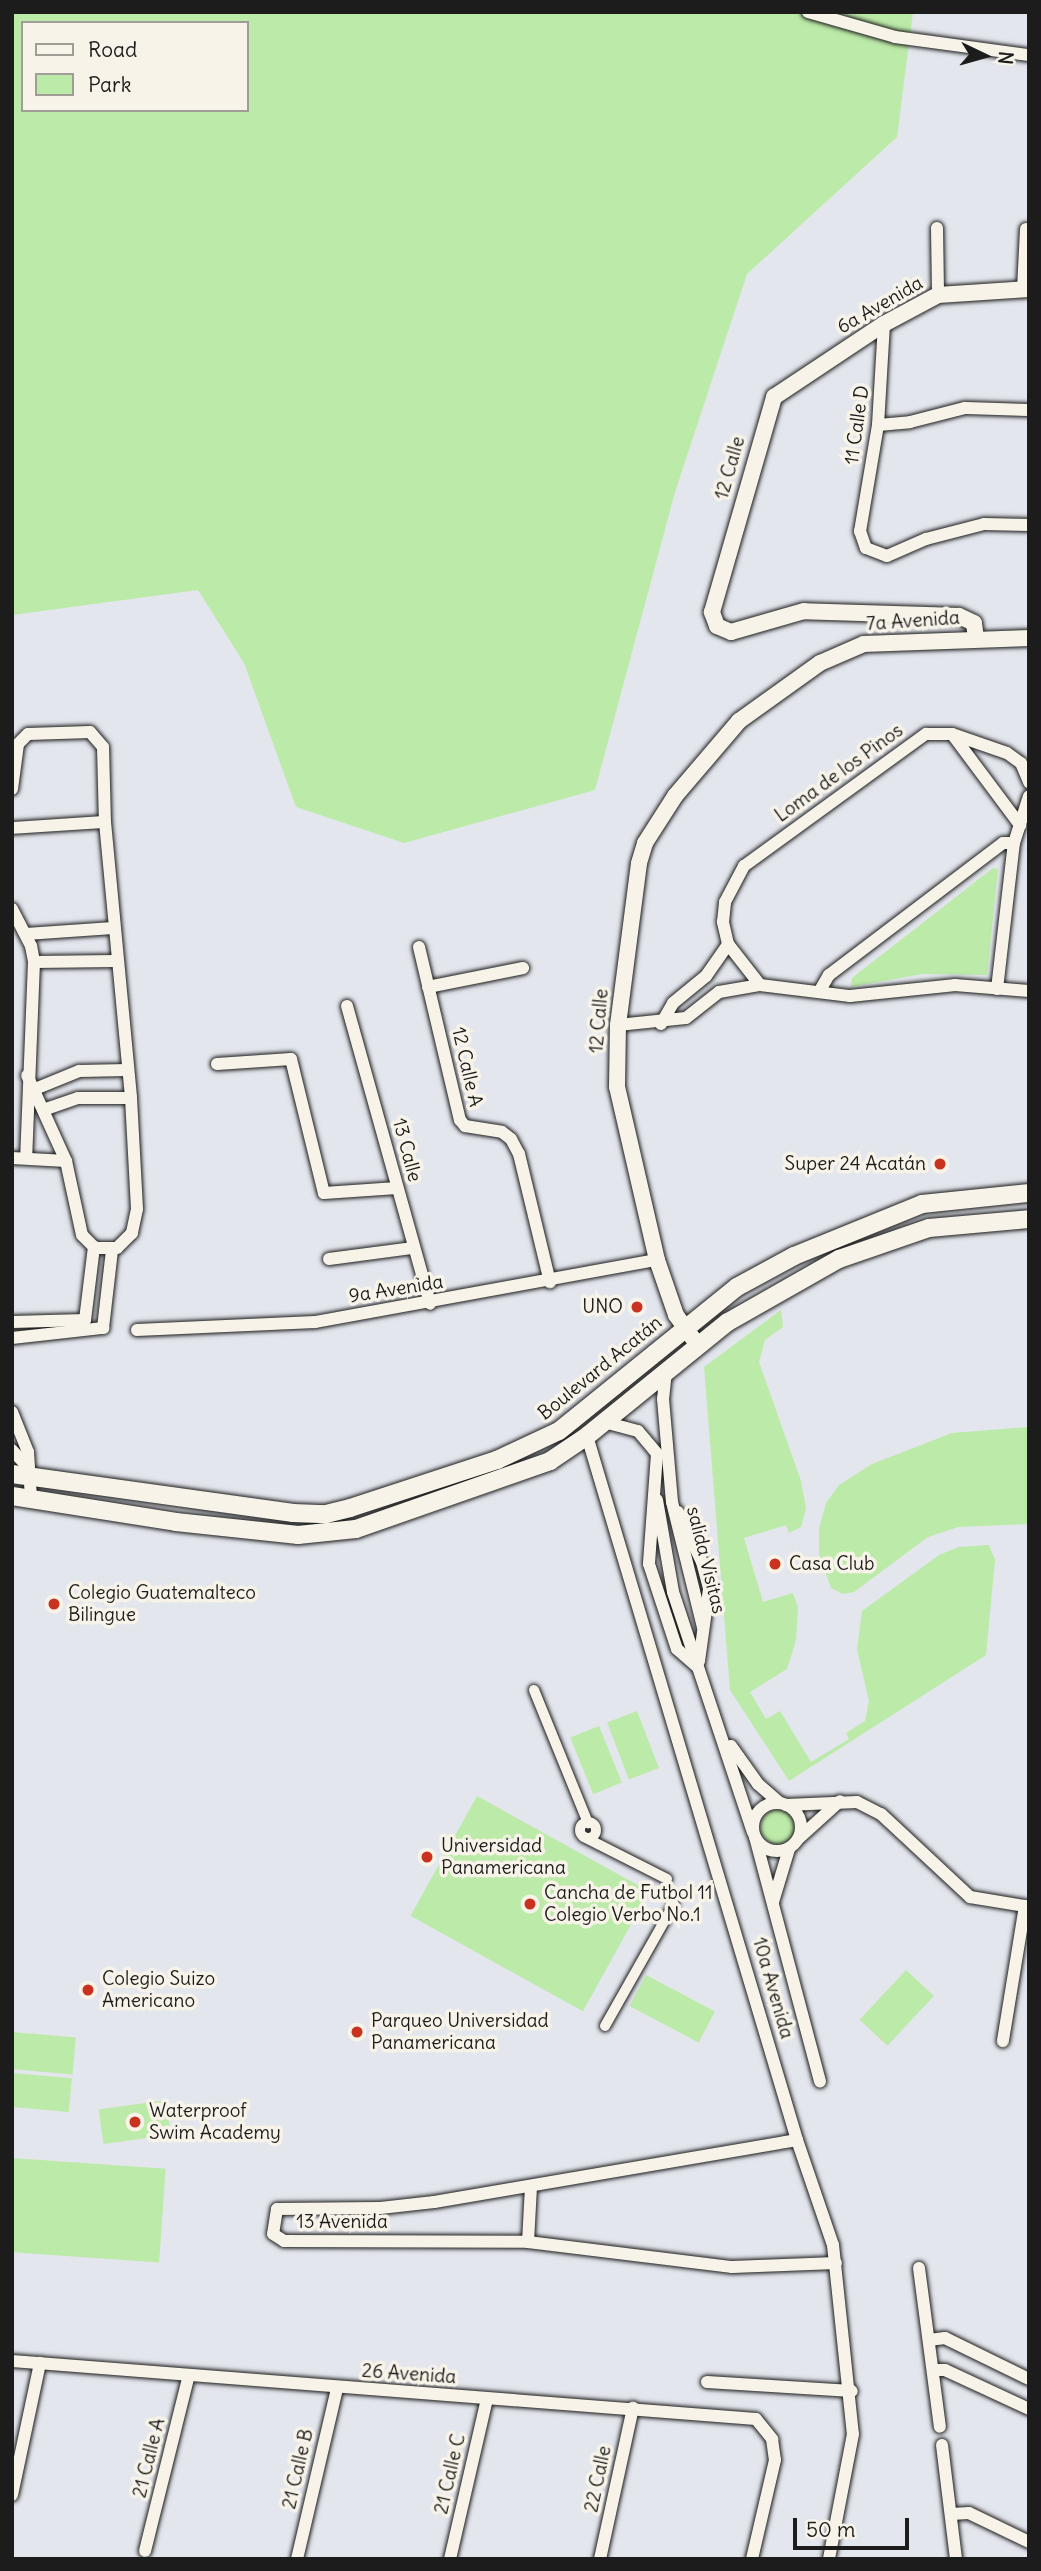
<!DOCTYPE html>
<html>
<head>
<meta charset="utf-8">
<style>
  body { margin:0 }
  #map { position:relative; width:1041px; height:2571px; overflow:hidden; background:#e3e6ed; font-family:Delius,sans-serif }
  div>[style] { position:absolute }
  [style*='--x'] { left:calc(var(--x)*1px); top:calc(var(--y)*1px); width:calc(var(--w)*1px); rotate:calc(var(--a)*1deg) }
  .green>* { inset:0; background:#bceaa8; transform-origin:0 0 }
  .round { border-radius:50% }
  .roads { filter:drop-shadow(0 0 2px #1c1c1c) drop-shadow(0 0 2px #1c1c1c) }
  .pedestrian>* { height:10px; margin:-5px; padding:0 5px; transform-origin:5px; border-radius:5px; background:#f7f3e8 }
  .pedestrian>.ring { margin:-5px; padding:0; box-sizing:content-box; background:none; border:10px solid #f7f3e8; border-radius:50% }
  .minor>* { height:12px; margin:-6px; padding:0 6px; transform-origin:6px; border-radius:6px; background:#f7f3e8 }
  .minor>.ring { margin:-6px; padding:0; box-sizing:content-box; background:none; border:12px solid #f7f3e8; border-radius:50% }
  .tertiary>* { height:16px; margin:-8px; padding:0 8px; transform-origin:8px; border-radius:8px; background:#f7f3e8 }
  .secondary>* { height:18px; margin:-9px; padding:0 9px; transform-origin:9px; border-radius:9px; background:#f7f3e8 }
  .dots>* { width:19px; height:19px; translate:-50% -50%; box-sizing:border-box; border:4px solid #f7f3e8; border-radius:50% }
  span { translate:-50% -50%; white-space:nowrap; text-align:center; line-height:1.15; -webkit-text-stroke:7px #f7f3e8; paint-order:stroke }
  .street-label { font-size:19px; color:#1c1c1c }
  .poi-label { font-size:19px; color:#1c1c1c }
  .right { translate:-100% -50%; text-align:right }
  .left { translate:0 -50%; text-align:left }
  .frame { position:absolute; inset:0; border:14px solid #1c1c1c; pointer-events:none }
  .legend { position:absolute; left:21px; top:21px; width:228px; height:91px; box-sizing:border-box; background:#f7f3e8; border:2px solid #9f9d96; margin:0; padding:9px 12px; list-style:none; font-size:21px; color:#1c1c1c }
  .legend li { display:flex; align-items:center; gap:14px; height:35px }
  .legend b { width:35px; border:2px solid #9f9d96 }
  .north { position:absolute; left:950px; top:21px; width:70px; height:70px; -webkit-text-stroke:5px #f7f3e8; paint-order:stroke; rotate:95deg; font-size:19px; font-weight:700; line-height:28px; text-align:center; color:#1c1c1c }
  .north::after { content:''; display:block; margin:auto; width:24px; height:32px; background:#1c1c1c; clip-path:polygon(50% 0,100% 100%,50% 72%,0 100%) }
  .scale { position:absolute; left:793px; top:2518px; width:116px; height:32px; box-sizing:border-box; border:4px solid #1c1c1c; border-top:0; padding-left:9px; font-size:21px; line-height:24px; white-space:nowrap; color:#1c1c1c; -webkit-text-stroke:5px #f7f3e8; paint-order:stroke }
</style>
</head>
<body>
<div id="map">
  <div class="green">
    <i style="clip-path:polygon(evenodd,12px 12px,913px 12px,897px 137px,747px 274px,675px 492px,595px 790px,404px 843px,296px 807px,244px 663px,198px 590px,12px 615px,12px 12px,23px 23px,247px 23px,247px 110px,23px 110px,23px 23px)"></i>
    <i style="clip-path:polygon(993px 868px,998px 869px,987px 975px,922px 974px,851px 987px,852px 978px)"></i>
    <i style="clip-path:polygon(781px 1310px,783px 1327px,765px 1340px,759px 1362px,801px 1481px,806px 1508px,801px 1527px,789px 1533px,786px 1525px,744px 1538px,763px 1602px,793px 1593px,798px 1608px,796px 1640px,787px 1669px,750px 1692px,766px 1719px,780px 1711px,811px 1762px,849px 1739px,846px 1733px,865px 1721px,869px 1701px,857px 1649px,862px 1611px,939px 1555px,959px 1547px,989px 1545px,995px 1560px,986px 1655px,789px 1781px,730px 1690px,704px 1367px)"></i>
    <i style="clip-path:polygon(1029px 1427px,1029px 1524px,958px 1527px,928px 1537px,854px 1592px,843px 1594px,831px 1588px,819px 1554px,819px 1529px,826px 1503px,839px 1485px,872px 1464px,952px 1433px)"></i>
    <i style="left:637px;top:1711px;width:61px;height:32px;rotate:69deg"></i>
    <i style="left:599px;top:1726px;width:61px;height:31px;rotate:68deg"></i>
    <i style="left:477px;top:1796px;width:197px;height:137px;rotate:29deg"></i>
    <i class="round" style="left:761px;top:1810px;width:34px;height:34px"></i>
    <i style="left:906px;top:1970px;width:38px;height:68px;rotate:43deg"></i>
    <i style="left:646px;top:1975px;width:78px;height:35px;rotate:28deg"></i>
    <i style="left:12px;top:2032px;width:64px;height:37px;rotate:5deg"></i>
    <i style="left:12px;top:2073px;width:60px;height:34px;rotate:5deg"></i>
    <i style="left:166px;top:2100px;width:35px;height:68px;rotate:82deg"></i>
    <i style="left:12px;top:2158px;width:154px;height:94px;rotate:4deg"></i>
  </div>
  <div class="roads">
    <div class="pedestrian">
      <i style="--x:534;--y:1690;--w:144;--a:67.9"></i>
      <i class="ring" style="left:580px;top:1822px;width:6px;height:6px"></i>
      <i style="--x:584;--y:1837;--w:93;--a:26.8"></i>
      <i style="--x:605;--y:2026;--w:140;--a:-60.5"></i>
    </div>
    <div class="minor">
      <i style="--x:808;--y:12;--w:91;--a:16"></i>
      <i style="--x:895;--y:37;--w:135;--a:7.7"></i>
      <i style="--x:937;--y:228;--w:67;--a:89.1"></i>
      <i style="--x:1023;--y:289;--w:60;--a:-87.1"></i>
      <i style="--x:884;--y:324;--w:101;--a:93.4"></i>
      <i style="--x:878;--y:425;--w:108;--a:99.6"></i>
      <i style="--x:860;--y:531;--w:18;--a:71"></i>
      <i style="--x:866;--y:548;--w:22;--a:21"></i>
      <i style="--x:887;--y:556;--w:43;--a:-23.6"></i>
      <i style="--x:926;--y:539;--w:60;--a:-14.5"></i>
      <i style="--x:984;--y:524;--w:45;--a:1.3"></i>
      <i style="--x:878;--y:425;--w:32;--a:-5"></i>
      <i style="--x:910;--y:422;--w:57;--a:-14.3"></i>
      <i style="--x:965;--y:408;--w:64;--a:1.8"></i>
      <i style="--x:952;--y:734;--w:114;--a:53.2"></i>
      <i style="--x:12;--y:789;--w:45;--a:-82.4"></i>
      <i style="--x:18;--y:744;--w:14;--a:-45"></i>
      <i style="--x:28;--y:734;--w:62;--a:-1.8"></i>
      <i style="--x:90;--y:732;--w:20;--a:49"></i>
      <i style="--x:103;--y:747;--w:75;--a:88.5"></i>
      <i style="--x:105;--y:822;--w:277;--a:84.6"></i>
      <i style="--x:131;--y:1098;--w:111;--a:86.9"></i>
      <i style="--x:137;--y:1209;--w:25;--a:102"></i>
      <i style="--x:132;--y:1233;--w:21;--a:135"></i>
      <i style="--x:117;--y:1248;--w:22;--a:180"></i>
      <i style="--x:95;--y:1248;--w:18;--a:-135"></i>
      <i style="--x:82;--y:1235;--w:76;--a:-102.2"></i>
      <i style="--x:66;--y:1161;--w:94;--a:-114.4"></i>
      <i style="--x:12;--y:828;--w:93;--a:-3.7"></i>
      <i style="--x:12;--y:909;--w:42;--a:62.8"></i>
      <i style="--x:31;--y:946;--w:16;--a:79"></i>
      <i style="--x:34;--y:962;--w:196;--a:92.3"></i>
      <i style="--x:26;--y:934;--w:87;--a:-3.9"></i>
      <i style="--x:419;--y:947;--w:178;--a:76.7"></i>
      <i style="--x:460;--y:1120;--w:8;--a:50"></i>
      <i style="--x:465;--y:1126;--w:37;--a:9"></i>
      <i style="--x:502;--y:1132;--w:11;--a:38"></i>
      <i style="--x:511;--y:1139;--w:17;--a:62"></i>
      <i style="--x:519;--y:1154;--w:132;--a:76.4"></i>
      <i style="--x:34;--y:962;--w:81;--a:-0.7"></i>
      <i style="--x:760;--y:985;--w:52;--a:-128"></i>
      <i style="--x:728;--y:944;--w:23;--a:-103"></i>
      <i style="--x:723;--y:922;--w:20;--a:-84"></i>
      <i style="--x:725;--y:902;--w:41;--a:-62.2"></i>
      <i style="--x:744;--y:866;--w:225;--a:-36"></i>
      <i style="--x:926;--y:734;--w:26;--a:0"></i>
      <i style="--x:952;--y:734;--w:58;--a:19.1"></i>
      <i style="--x:1007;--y:753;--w:17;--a:36"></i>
      <i style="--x:1021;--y:763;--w:21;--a:67"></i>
      <i style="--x:428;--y:987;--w:97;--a:-11.3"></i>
      <i style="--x:997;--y:989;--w:147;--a:-83.4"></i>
      <i style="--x:1014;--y:843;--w:49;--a:-72.3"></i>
      <i style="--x:819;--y:992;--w:20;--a:-60"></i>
      <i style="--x:829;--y:975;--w:218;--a:-37.2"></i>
      <i style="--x:1003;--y:843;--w:11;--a:0"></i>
      <i style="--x:347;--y:1006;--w:309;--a:74.4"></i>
      <i style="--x:661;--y:1024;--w:24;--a:-60"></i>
      <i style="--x:673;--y:1003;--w:43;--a:-39.3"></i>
      <i style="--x:706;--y:976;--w:39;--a:-55"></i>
      <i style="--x:618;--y:1025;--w:68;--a:-5.9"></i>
      <i style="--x:686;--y:1018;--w:42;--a:-38.2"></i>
      <i style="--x:719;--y:992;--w:42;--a:-9.7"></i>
      <i style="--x:760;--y:985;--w:91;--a:7"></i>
      <i style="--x:850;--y:996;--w:106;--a:-6"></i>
      <i style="--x:955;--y:985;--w:74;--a:4.6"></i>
      <i style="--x:217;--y:1064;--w:74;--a:-3.9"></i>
      <i style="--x:291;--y:1059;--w:138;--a:76.2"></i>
      <i style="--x:324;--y:1193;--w:73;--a:-3.9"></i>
      <i style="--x:35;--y:1089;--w:48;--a:-22.2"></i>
      <i style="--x:79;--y:1071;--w:48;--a:-1.2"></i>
      <i style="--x:46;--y:1109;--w:34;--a:-19"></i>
      <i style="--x:78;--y:1098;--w:53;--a:0"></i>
      <i style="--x:12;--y:1158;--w:54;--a:3.2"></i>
      <i style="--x:329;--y:1259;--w:85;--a:-7.5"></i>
      <i style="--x:12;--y:1322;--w:73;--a:-1.6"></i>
      <i style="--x:85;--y:1320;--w:74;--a:-83"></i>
      <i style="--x:137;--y:1330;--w:178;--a:-2.6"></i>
      <i style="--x:315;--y:1322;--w:348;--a:-10.3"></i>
      <i style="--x:12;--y:1338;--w:92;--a:-6.3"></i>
      <i style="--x:103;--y:1328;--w:79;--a:-83.4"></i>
      <i style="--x:666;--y:1371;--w:28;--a:96"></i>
      <i style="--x:663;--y:1399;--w:103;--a:85"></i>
      <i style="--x:672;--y:1502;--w:129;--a:76.1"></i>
      <i style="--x:12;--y:1412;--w:43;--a:68.2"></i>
      <i style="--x:28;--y:1452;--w:47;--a:86.3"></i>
      <i style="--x:604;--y:1422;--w:35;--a:15"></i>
      <i style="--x:638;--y:1431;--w:30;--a:50"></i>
      <i style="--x:657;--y:1454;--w:110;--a:94.2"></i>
      <i style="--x:649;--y:1564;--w:89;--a:71.8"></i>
      <i style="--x:677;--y:1649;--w:28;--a:41"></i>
      <i style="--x:587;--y:1436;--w:735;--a:73.39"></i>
      <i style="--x:797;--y:2140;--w:111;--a:71.1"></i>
      <i style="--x:833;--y:2245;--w:190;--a:84"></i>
      <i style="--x:853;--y:2434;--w:127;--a:100.9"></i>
      <i style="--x:12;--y:1450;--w:21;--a:47"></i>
      <i style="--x:657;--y:1500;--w:93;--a:80.1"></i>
      <i style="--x:673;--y:1592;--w:253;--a:71.6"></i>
      <i style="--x:678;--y:1512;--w:55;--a:64.4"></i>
      <i style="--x:702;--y:1562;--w:28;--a:75"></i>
      <i style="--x:709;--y:1589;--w:73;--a:97.9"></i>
      <i style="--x:731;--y:1746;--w:47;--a:54.6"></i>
      <i style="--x:758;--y:1784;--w:29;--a:41"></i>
      <i class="ring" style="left:753px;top:1803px;width:36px;height:36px"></i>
      <i style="--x:786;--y:1805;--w:71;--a:-2.4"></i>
      <i style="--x:857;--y:1802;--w:27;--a:27"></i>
      <i style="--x:881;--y:1814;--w:122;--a:43"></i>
      <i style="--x:970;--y:1897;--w:56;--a:9.3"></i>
      <i style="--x:1025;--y:1906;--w:137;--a:99.3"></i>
      <i style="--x:755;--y:1837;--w:253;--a:75.1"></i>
      <i style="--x:799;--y:1838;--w:55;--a:-42.1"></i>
      <i style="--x:773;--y:1902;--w:55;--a:-73.2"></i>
      <i style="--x:797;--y:2140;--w:368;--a:170.3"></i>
      <i style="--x:434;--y:2202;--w:54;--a:173.7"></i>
      <i style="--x:380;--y:2208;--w:103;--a:179.4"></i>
      <i style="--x:277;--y:2209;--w:25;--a:99"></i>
      <i style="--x:273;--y:2234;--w:13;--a:32"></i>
      <i style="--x:284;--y:2241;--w:244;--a:0.2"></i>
      <i style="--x:528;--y:2242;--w:206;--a:7"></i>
      <i style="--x:732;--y:2267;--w:104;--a:-2.2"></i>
      <i style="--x:528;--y:2242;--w:55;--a:-86.9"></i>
      <i style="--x:919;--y:2268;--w:160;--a:82.5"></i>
      <i style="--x:929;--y:2340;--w:16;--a:-7"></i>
      <i style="--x:945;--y:2338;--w:93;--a:26"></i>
      <i style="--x:12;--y:2361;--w:746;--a:4.46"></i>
      <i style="--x:756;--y:2419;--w:26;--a:51"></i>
      <i style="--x:772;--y:2439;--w:21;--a:82"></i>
      <i style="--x:775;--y:2460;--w:102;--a:103.1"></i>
      <i style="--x:933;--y:2370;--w:12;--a:0"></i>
      <i style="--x:945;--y:2370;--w:93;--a:24.9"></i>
      <i style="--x:707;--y:2382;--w:145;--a:3.6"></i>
      <i style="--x:942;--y:2445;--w:115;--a:83"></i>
      <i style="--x:12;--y:2495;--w:135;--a:-78"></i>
      <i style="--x:951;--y:2514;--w:18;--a:-3"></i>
      <i style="--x:969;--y:2513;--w:67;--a:25.8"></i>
      <i style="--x:145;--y:2551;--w:181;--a:-76"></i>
      <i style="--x:297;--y:2559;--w:175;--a:-76.8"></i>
      <i style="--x:450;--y:2559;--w:164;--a:-77"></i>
      <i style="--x:600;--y:2559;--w:155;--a:-77.7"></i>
    </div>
    <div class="tertiary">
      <i style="--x:976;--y:638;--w:15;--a:-98"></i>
      <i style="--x:974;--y:623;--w:17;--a:-155"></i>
      <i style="--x:959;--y:616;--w:155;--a:-178.2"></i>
      <i style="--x:804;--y:611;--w:76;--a:164"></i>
      <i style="--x:731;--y:632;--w:15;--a:-157"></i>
      <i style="--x:717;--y:626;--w:15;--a:-110"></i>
      <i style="--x:712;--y:612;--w:224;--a:-73.9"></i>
      <i style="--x:774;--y:397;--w:132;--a:-33.6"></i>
      <i style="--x:884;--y:324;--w:61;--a:-28.2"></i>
      <i style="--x:938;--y:295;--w:91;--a:-3.8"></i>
      <i style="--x:697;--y:1344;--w:36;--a:-126"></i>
      <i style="--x:676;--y:1315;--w:58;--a:-109.1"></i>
      <i style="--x:657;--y:1260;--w:178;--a:-103"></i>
      <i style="--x:617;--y:1087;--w:62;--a:-89.1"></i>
      <i style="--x:618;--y:1025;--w:163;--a:-82.6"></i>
      <i style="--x:639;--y:863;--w:21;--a:-73"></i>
      <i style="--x:645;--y:843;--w:56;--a:-57.4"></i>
      <i style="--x:675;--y:796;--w:99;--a:-49.5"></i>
      <i style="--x:739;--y:721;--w:100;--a:-35.6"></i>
      <i style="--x:820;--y:663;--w:48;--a:-23.4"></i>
      <i style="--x:864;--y:644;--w:165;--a:-2.1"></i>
    </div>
    <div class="secondary">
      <i style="--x:12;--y:1474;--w:284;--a:7.9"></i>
      <i style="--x:293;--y:1513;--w:33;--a:2"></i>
      <i style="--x:326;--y:1514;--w:25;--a:-14"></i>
      <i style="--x:350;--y:1508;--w:155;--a:-18.1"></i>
      <i style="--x:497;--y:1460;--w:68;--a:-25.1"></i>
      <i style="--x:559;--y:1431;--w:229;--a:-39"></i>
      <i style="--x:737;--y:1287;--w:65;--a:-28.5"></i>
      <i style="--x:794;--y:1256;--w:138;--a:-22.1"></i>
      <i style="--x:922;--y:1204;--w:108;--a:-5.9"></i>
      <i style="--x:12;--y:1496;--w:166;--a:9"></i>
      <i style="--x:176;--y:1522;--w:123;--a:6.1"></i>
      <i style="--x:298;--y:1535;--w:58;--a:-5.9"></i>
      <i style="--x:356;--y:1529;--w:206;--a:-19.3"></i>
      <i style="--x:550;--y:1461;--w:45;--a:-34"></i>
      <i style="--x:587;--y:1436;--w:181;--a:-39"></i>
      <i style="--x:728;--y:1322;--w:128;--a:-29.6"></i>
      <i style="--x:839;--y:1259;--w:95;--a:-19"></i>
      <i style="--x:929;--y:1228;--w:100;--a:-5.1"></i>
    </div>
  </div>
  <div class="dots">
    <i style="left:940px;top:1164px;background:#c8321e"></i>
    <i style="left:637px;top:1307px;background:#c8321e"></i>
    <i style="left:775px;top:1564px;background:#c8321e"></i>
    <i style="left:54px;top:1604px;background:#c8321e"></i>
    <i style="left:427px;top:1857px;background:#c8321e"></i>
    <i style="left:530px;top:1904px;background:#c8321e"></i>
    <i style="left:88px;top:1990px;background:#c8321e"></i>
    <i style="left:357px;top:2032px;background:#c8321e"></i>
    <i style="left:135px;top:2122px;background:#c8321e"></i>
  </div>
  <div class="street-label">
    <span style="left:880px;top:305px;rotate:-30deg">6a Avenida</span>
    <span style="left:857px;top:425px;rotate:-82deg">11 Calle D</span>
    <span style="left:730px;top:468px;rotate:-74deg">12 Calle</span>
    <span style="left:913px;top:621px;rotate:-4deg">7a Avenida</span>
    <span style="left:839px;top:773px;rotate:-36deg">Loma de los Pinos</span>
    <span style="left:599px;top:1021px;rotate:-85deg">12 Calle</span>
    <span style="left:467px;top:1067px;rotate:77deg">12 Calle A</span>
    <span style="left:407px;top:1150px;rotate:75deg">13 Calle</span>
    <span style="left:396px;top:1289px;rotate:-9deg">9a Avenida</span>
    <span style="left:600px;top:1368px;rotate:-39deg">Boulevard Acatán</span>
    <span style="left:706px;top:1560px;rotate:76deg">salida Visitas</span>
    <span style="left:773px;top:1988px;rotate:74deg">10a Avenida</span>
    <span style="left:342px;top:2222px">13 Avenida</span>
    <span style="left:409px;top:2374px;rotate:4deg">26 Avenida</span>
    <span style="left:149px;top:2458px;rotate:-76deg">21 Calle A</span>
    <span style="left:298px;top:2469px;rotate:-77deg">21 Calle B</span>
    <span style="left:450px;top:2474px;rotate:-77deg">21 Calle C</span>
    <span style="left:598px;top:2479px;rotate:-78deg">22 Calle</span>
  </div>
  <div class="poi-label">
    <span class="right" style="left:926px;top:1164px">Super 24 Acatán</span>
    <span class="right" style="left:623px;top:1307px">UNO</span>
    <span class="left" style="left:789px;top:1564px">Casa Club</span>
    <span class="left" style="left:68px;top:1604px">Colegio Guatemalteco<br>Bilingue</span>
    <span class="left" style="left:441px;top:1857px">Universidad<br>Panamericana</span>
    <span class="left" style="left:544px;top:1904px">Cancha de Futbol 11<br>Colegio Verbo No.1</span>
    <span class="left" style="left:102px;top:1990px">Colegio Suizo<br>Americano</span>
    <span class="left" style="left:371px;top:2032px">Parqueo Universidad<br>Panamericana</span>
    <span class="left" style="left:149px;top:2122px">Waterproof<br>Swim Academy</span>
  </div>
  <div class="frame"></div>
  <ul class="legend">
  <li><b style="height:9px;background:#f7f3e8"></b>Road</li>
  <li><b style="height:19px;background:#bceaa8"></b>Park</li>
  </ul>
  <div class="north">N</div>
  <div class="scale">50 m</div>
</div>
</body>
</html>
